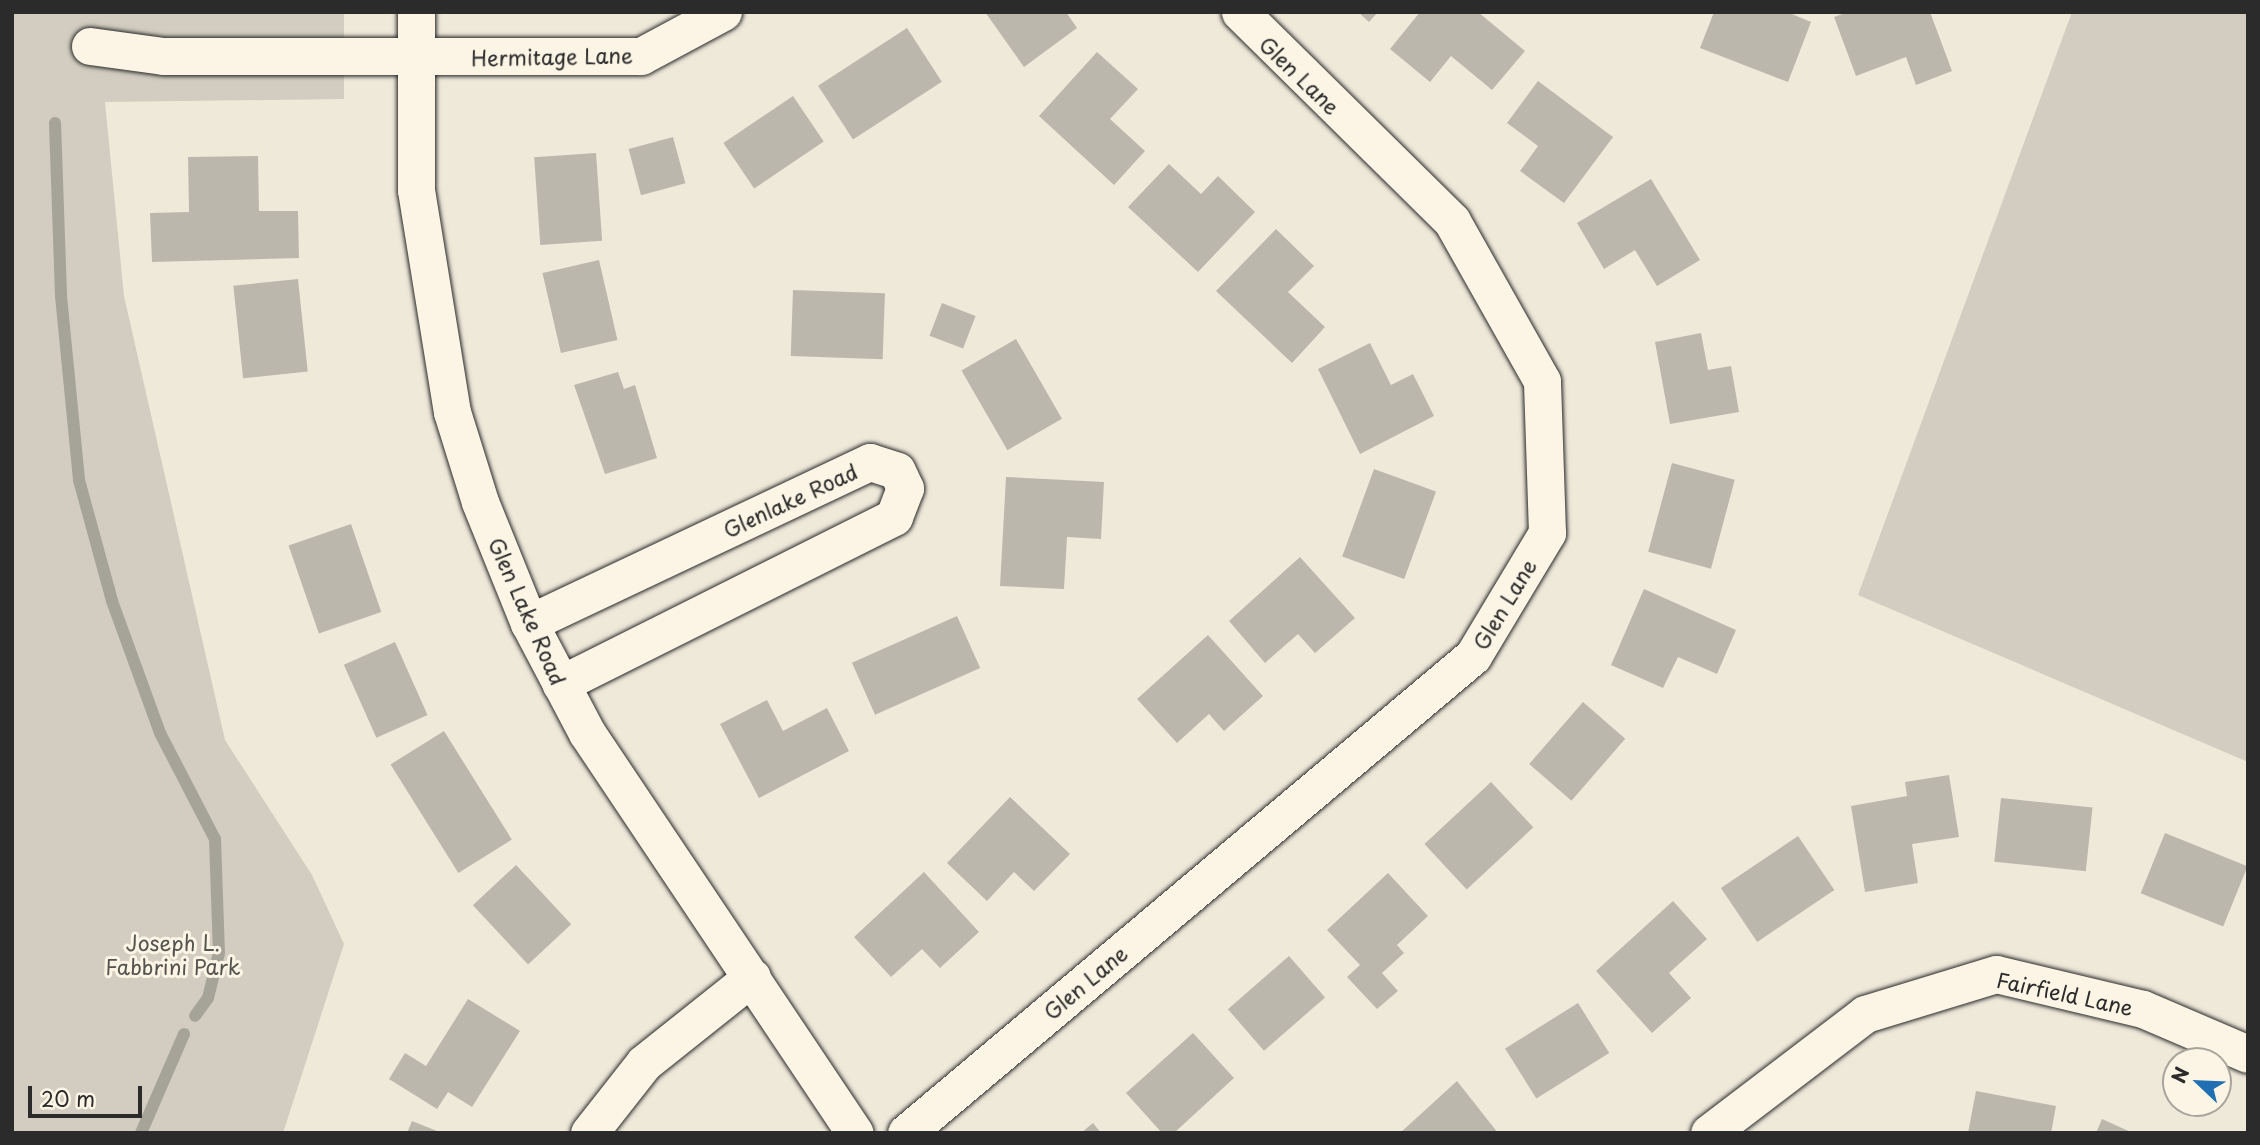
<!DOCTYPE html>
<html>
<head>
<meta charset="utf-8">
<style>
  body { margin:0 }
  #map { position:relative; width:2260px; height:1145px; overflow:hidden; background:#efe9da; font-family:"Playpen Sans",sans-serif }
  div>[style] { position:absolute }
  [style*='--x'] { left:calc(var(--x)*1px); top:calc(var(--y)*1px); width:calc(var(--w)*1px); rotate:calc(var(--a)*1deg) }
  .green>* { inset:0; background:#d2cdc0 }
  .stream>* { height:12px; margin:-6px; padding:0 6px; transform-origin:6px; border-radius:6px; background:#a6a399 }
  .building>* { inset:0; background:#bcb7ac; transform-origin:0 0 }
  .roads { filter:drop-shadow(0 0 2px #2b2b2b) drop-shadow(0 0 2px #2b2b2b) }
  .minor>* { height:37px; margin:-18.5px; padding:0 18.5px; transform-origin:18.5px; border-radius:18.5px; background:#fcf5e5 }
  span { translate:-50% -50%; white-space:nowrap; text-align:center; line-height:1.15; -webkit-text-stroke:6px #fcf5e5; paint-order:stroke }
  .street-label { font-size:21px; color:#2b2b2b }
  .park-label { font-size:21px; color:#555450 }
  .frame { position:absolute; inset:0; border:14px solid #2b2b2b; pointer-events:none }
  .north { position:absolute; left:2162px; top:1047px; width:70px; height:70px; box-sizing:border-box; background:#fcf5e5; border:2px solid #a8a49b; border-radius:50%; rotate:293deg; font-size:19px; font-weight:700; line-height:28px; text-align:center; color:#2b2b2b }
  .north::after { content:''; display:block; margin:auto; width:24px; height:32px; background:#1f6fb2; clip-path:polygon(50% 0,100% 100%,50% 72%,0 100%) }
  .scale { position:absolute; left:28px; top:1086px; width:114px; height:32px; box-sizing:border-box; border:4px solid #2b2b2b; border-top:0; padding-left:9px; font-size:21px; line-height:24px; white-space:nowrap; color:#2b2b2b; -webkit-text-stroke:5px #fcf5e5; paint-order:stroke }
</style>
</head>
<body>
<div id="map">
  <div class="green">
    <i style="clip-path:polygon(12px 12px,344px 12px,344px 99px,105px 102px,124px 296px,225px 740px,312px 875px,344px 944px,283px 1133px,12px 1133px)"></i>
    <i style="clip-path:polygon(2072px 12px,2248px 12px,2248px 762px,1858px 595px)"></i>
  </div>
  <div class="stream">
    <i style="--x:55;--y:123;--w:173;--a:88"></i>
    <i style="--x:61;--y:296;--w:185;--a:84.4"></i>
    <i style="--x:79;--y:480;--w:125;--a:74.7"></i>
    <i style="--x:112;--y:601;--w:140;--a:70"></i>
    <i style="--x:160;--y:733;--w:119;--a:62.6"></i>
    <i style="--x:215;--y:839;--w:114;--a:88"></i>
    <i style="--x:219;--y:953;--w:46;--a:103.7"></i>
    <i style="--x:208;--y:998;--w:22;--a:126"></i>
    <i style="--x:141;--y:1133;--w:108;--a:-66.5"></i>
  </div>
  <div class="building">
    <i style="clip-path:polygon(985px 12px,1066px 12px,1077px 28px,1024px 67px)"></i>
    <i style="clip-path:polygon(1358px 12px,1378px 12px,1369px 22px)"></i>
    <i style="clip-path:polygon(1420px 12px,1478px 12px,1525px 51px,1492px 90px,1451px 56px,1430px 82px,1390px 49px)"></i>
    <i style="clip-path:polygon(1714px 12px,1787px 12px,1811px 22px,1788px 82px,1700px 48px)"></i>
    <i style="clip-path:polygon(1848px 12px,1930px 12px,1952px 71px,1916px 85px,1906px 57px,1856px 76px,1834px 17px)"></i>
    <i style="left:907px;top:28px;width:64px;height:106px;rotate:57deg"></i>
    <i style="clip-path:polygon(1097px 52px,1138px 89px,1110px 119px,1145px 151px,1114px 185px,1039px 116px)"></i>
    <i style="clip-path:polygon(1538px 81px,1613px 137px,1564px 203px,1520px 171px,1538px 146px,1507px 123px)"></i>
    <i style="left:793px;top:96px;width:55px;height:84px;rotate:56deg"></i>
    <i style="left:673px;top:137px;width:48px;height:46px;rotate:75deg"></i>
    <i style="left:596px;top:153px;width:88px;height:62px;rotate:86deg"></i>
    <i style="clip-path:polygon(258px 156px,259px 211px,298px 211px,299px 258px,152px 262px,150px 213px,189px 212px,188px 157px)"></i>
    <i style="clip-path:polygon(1169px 164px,1201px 194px,1218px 176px,1255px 212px,1198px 272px,1128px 207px)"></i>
    <i style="clip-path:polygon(1651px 179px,1700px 260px,1657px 286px,1635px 250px,1604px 269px,1577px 223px)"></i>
    <i style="clip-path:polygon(1276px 229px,1314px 266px,1288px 292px,1325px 327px,1292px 363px,1216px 291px)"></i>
    <i style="left:599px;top:260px;width:82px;height:58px;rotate:77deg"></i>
    <i style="left:298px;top:279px;width:93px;height:65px;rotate:84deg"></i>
    <i style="left:793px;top:290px;width:92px;height:66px;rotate:2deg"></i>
    <i style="left:942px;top:303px;width:36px;height:35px;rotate:21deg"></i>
    <i style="clip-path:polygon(1701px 333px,1708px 370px,1731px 366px,1739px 412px,1670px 424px,1655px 342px)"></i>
    <i style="left:1016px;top:339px;width:92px;height:63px;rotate:60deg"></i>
    <i style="clip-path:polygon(1370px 343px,1391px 385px,1413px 374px,1434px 416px,1360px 454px,1318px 369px)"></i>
    <i style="clip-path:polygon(618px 372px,624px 389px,635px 385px,657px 458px,605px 474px,574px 385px)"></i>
    <i style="left:1672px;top:463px;width:65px;height:92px;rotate:15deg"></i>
    <i style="left:1374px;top:469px;width:66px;height:93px;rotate:20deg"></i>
    <i style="clip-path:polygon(1006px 477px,1104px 482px,1101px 539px,1067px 537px,1064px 589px,1000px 586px)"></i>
    <i style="left:351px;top:524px;width:93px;height:66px;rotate:71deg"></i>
    <i style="clip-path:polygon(1300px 557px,1355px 618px,1315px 653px,1298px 634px,1265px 663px,1229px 621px)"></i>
    <i style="clip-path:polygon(1644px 589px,1736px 630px,1717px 674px,1678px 657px,1663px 688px,1611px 665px)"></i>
    <i style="left:957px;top:616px;width:57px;height:115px;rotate:66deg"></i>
    <i style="clip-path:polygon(1208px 635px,1263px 696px,1224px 731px,1209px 714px,1177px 743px,1137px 699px)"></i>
    <i style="left:395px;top:642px;width:80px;height:56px;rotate:66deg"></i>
    <i style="clip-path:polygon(767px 700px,783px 731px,827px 708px,849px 751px,759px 798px,720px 724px)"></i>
    <i style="left:1583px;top:702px;width:56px;height:82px;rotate:41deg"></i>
    <i style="left:444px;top:731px;width:128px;height:63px;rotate:58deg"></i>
    <i style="clip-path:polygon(1949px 775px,1959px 837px,1912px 844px,1918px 883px,1865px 892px,1851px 806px,1907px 796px,1905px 782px)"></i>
    <i style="left:1491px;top:782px;width:62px;height:91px;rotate:47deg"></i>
    <i style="clip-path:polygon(1010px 797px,1070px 854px,1034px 891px,1014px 872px,987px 901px,947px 863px)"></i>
    <i style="left:2001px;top:798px;width:92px;height:64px;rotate:6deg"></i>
    <i style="left:2165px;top:833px;width:89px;height:65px;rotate:22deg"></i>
    <i style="left:1798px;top:836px;width:65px;height:93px;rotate:56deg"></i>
    <i style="left:516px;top:865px;width:81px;height:59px;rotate:47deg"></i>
    <i style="clip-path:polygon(924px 872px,979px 932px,940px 968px,922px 949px,891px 977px,854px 937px)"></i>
    <i style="clip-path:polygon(1388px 873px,1428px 916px,1397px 945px,1404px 953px,1382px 973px,1398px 991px,1377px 1009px,1347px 977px,1360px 965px,1327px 930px)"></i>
    <i style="clip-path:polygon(1673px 901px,1707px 939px,1669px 973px,1691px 998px,1652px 1033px,1596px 971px)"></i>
    <i style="left:1289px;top:956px;width:55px;height:81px;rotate:49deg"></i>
    <i style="clip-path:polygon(468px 999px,520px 1031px,472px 1107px,448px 1092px,437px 1109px,389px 1079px,405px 1053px,426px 1066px)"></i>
    <i style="left:1578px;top:1003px;width:59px;height:86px;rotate:58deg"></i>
    <i style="clip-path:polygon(1193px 1033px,1234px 1078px,1174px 1133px,1162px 1133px,1126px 1093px)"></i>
    <i style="clip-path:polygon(1457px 1081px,1498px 1133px,1400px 1133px)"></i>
    <i style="clip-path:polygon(1976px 1091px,2056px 1106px,2051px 1133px,1968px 1133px)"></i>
    <i style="clip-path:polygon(2102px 1119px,2133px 1133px,2096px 1133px)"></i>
    <i style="clip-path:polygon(412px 1121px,442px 1133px,407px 1133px)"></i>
    <i style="clip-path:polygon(1093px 1123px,1101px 1133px,1081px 1133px)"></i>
  </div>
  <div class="roads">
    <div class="minor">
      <i style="--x:416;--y:12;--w:178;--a:90"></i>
      <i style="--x:416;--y:190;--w:225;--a:80.8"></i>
      <i style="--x:452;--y:412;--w:94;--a:72.7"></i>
      <i style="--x:480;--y:502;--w:131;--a:68"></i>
      <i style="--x:529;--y:623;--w:124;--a:62.2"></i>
      <i style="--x:587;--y:733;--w:481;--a:56.2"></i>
      <i style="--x:90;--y:46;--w:74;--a:7.8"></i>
      <i style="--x:163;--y:56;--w:478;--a:0"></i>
      <i style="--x:641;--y:56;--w:93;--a:-28.2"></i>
      <i style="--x:529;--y:623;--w:377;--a:-25.3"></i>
      <i style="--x:870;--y:462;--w:28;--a:18"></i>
      <i style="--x:897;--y:471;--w:19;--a:65"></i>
      <i style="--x:905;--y:488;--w:31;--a:111"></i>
      <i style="--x:894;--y:517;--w:373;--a:153.4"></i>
      <i style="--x:589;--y:1133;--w:89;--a:-51.8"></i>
      <i style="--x:644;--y:1063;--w:138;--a:-38.5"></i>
      <i style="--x:906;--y:1133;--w:741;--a:-40.07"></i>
      <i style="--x:1473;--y:656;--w:144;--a:-59"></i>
      <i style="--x:1547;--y:533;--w:152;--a:-91.9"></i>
      <i style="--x:1542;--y:381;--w:184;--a:-119.4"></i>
      <i style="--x:1452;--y:221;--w:298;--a:-135.4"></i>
      <i style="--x:1709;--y:1133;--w:196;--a:-37.3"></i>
      <i style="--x:1865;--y:1014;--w:137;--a:-17"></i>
      <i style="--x:1996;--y:974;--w:151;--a:13.4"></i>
      <i style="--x:2143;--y:1009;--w:114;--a:23.2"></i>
    </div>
  </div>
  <div class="street-label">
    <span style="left:552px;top:56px;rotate:-1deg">Hermitage Lane</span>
    <span style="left:1300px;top:75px;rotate:44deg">Glen Lane</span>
    <span style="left:790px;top:500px;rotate:-25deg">Glenlake Road</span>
    <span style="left:1504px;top:604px;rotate:-59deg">Glen Lane</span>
    <span style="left:528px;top:611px;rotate:66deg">Glen Lake Road</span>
    <span style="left:1085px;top:982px;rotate:-40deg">Glen Lane</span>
    <span style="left:2065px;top:993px;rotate:12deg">Fairfield Lane</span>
  </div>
  <div class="park-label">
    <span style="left:173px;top:954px">Joseph L.<br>Fabbrini Park</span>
  </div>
  <div class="frame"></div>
  <div class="north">N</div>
  <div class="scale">20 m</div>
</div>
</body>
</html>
